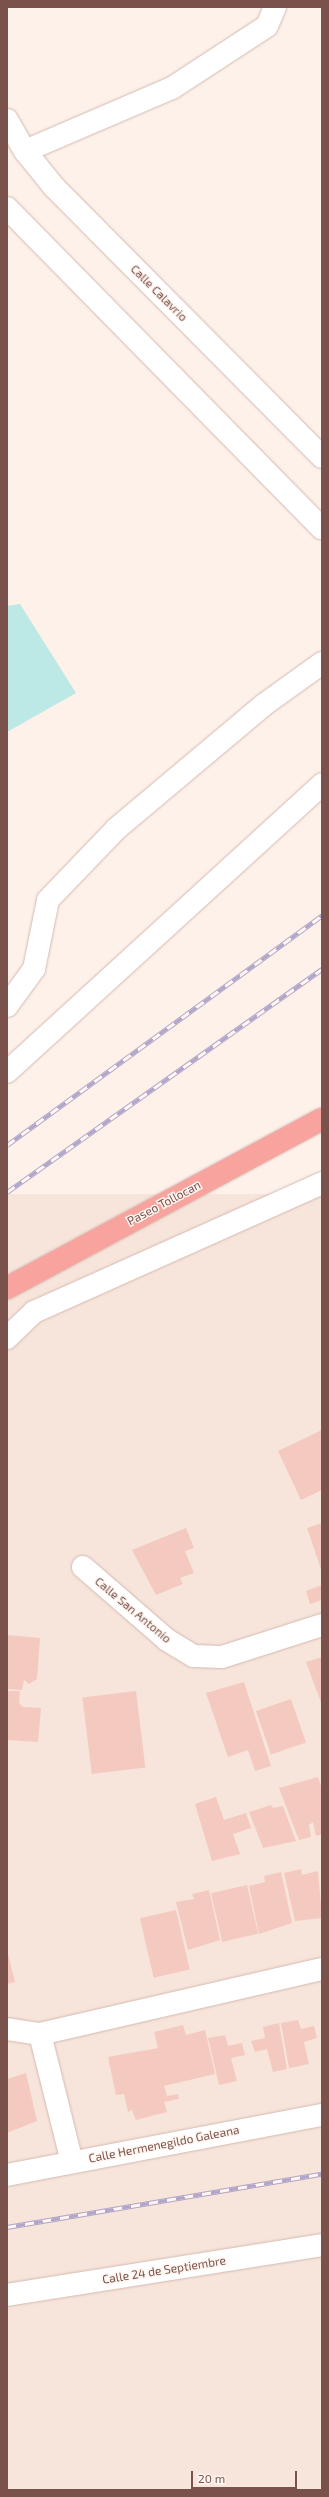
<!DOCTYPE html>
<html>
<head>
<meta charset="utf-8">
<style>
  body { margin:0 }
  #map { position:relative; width:329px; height:2497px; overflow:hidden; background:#fdf1ea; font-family:"Exo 2",sans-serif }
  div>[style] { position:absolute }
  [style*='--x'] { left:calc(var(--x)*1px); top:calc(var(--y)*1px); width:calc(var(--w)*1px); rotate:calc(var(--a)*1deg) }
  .residential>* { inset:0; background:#f7e4da; transform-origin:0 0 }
  .water>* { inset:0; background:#bce8e5 }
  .building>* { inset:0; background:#f4cac0; transform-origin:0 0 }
  .roads { filter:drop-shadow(0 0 1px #d3b9b1) drop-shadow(0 0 1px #d3b9b1) }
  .minor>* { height:22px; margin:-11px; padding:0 11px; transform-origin:11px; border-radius:11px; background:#fff }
  .highway>* { height:22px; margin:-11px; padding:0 11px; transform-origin:11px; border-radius:11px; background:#f9a39f }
  .rail>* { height:4.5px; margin-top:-2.25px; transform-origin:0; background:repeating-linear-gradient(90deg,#fff6f1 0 9px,#b1a6c9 0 18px); box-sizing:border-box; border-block:1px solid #b1a6c9 }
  span { translate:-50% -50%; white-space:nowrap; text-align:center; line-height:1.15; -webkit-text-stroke:3px #fff6f1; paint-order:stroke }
  .street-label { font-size:12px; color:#7a524b }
  .frame { position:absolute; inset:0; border:8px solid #7a524b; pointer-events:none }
  .scale { position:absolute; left:191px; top:2471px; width:106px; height:18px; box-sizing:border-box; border:2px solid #7a524b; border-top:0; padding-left:5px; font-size:12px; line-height:14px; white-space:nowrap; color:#7a524b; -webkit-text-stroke:3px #fff6f1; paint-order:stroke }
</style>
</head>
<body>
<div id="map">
  <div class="residential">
    <i style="left:322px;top:1194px;width:1296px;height:356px;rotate:90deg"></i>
  </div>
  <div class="water">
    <i style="clip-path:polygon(20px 604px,76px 693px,7px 732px,7px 606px)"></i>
  </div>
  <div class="building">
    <i style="clip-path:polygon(322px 1430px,322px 1490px,301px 1500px,278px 1451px)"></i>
    <i style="clip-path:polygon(322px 1523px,322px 1572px,307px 1528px)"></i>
    <i style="clip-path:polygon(186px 1528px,194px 1548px,185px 1551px,194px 1573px,180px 1578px,183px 1584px,156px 1595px,132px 1550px)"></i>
    <i style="clip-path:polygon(322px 1585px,322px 1600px,310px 1604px,306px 1591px)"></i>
    <i style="clip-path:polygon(7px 1635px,40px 1638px,37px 1679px,29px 1684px,24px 1680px,22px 1690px,7px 1689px)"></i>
    <i style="clip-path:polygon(322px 1657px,322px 1705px,306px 1662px)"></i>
    <i style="clip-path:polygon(244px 1682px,271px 1766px,255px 1771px,248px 1750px,228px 1757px,206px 1693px)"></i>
    <i style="clip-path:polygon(7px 1691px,20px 1691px,19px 1703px,23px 1707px,41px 1708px,38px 1742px,7px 1740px)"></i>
    <i style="left:136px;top:1691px;width:77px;height:54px;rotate:83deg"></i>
    <i style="left:291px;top:1699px;width:46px;height:37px;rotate:71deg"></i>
    <i style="clip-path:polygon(318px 1777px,322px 1789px,322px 1834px,316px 1836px,313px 1822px,309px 1825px,311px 1837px,299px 1840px,279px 1788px)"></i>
    <i style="clip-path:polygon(216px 1797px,224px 1820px,246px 1813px,251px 1828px,233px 1834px,240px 1854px,212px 1861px,195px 1804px)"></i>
    <i style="clip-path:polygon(271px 1805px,273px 1808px,283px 1806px,296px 1841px,263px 1848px,249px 1812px)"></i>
    <i style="clip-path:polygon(301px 1869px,302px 1875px,318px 1871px,322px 1918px,295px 1921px,284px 1873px)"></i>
    <i style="clip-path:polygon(281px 1872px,292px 1923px,259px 1934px,249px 1886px,265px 1882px,264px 1876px)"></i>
    <i style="left:247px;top:1885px;width:50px;height:37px;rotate:77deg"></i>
    <i style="clip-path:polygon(209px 1890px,220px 1940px,188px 1950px,176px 1902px,194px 1899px,192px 1894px)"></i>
    <i style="left:176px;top:1910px;width:61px;height:37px;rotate:77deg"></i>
    <i style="clip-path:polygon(7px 1950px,15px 1982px,7px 1984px)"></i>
    <i style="clip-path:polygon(298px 2020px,301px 2029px,314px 2026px,317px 2038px,304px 2042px,309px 2064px,289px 2068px,281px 2023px)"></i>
    <i style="clip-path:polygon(279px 2023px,287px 2069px,273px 2072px,267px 2049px,255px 2052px,251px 2041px,265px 2038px,263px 2027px)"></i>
    <i style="clip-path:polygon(183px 2025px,186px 2035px,205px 2030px,215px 2074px,164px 2086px,167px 2096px,178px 2094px,179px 2099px,164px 2102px,167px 2112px,136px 2120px,132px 2110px,128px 2112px,124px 2094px,116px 2095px,108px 2057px,158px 2048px,154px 2032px)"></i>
    <i style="clip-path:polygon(225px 2035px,228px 2046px,242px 2043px,245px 2055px,231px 2058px,237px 2081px,219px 2085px,208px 2038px)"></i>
    <i style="clip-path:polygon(26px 2073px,37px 2121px,7px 2133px,7px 2079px)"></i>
  </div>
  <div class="roads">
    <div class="minor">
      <i style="--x:7;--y:120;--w:36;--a:60"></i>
      <i style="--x:25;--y:151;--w:46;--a:51.1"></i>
      <i style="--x:54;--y:187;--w:380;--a:45.2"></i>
      <i style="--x:25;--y:151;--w:160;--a:-23.2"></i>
      <i style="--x:172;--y:88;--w:113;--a:-33.1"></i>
      <i style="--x:267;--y:26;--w:21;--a:-67"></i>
      <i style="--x:7;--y:208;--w:449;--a:45.5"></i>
      <i style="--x:7;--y:1006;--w:46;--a:-53.9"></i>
      <i style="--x:34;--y:969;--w:70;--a:-78.5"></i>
      <i style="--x:48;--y:900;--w:98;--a:-46.2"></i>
      <i style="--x:116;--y:829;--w:194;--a:-40"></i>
      <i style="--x:265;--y:704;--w:70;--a:-35.7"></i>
      <i style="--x:7;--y:1072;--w:427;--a:-42.4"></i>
      <i style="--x:7;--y:1338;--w:37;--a:-44"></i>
      <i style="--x:34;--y:1312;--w:316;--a:-24.1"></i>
      <i style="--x:83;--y:1567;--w:111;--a:41"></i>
      <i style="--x:167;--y:1640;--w:31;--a:31"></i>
      <i style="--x:194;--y:1656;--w:28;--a:2"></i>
      <i style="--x:222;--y:1657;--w:105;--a:-17.7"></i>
      <i style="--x:7;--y:2029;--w:33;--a:9"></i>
      <i style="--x:40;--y:2034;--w:289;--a:-13"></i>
      <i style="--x:40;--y:2034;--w:132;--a:76"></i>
      <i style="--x:7;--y:2175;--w:321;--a:-10.8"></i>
      <i style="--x:7;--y:2295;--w:319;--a:-9"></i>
    </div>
    <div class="highway">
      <i style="--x:7;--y:1288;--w:357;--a:-28.2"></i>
    </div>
  </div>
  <div class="rail">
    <i style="--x:7;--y:1145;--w:390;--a:-36.1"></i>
    <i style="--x:7;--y:1192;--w:386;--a:-35.3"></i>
    <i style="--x:7;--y:2227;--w:319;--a:-9.6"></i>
  </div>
  <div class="street-label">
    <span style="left:159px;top:293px;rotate:45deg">Calle Calavrio</span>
    <span style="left:164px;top:1203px;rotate:-28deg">Paseo Tollocan</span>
    <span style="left:133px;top:1610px;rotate:40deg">Calle San Antonio</span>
    <span style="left:164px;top:2144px;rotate:-11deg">Calle Hermenegildo Galeana</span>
    <span style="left:164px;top:2270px;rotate:-9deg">Calle 24 de Septiembre</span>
  </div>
  <div class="frame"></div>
  <div class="scale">20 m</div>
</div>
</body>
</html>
